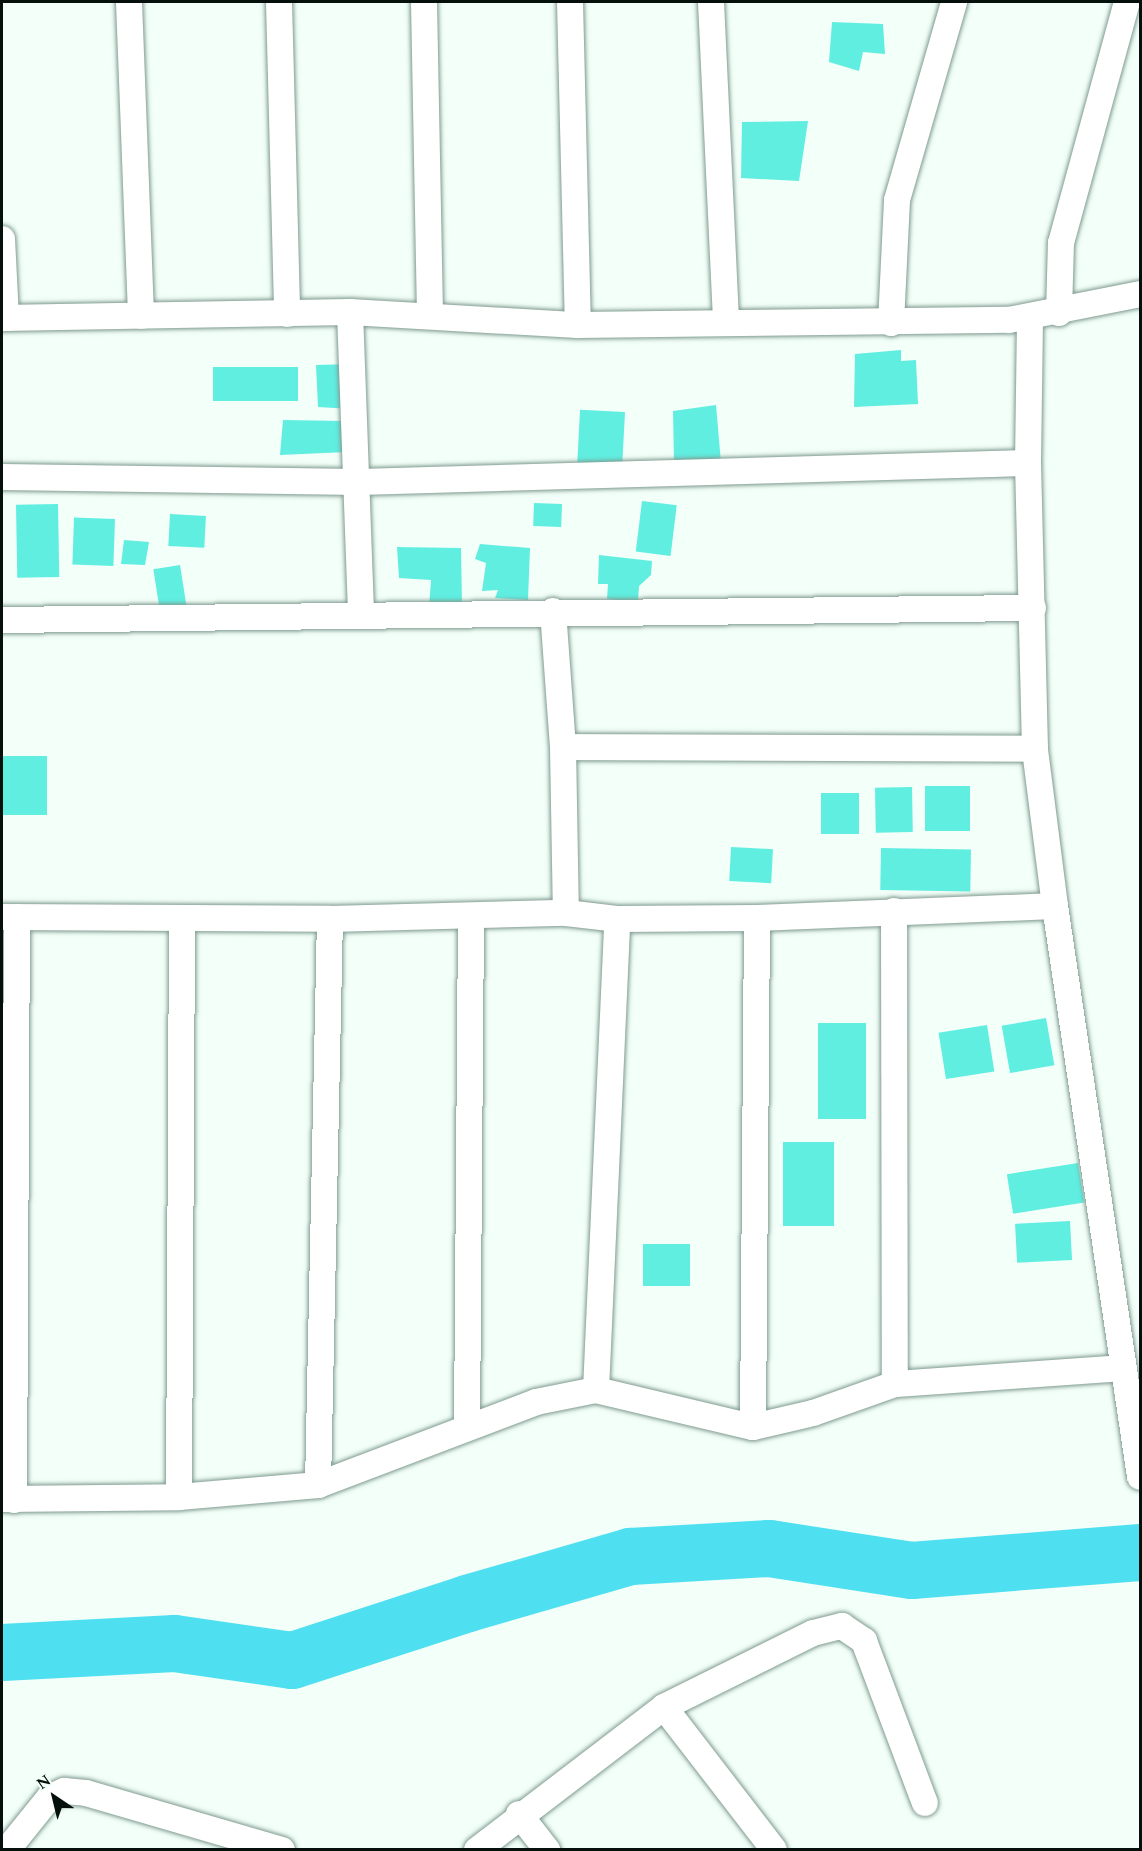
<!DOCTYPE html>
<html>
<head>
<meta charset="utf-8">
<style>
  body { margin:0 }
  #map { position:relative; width:1142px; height:1851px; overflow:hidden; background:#f3fff9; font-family:Spectral,serif }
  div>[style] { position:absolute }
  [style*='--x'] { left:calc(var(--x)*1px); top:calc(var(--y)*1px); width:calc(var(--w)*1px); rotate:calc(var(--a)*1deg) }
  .river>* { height:57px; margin:-28.5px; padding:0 28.5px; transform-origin:28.5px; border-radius:28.5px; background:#4edff1 }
  .building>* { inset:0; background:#60eee1; transform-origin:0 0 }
  .roads { filter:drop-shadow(0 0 2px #7f9b8f) drop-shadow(0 0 2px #7f9b8f) }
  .minor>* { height:26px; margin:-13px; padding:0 13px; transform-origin:13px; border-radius:13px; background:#fff }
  span { translate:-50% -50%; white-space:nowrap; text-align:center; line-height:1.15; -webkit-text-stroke:5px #f3fff9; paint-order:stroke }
  .frame { position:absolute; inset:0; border:3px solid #050f0b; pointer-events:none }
  .north { position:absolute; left:24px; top:1767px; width:60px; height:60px; -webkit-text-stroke:4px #f3fff9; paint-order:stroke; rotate:325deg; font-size:16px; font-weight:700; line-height:24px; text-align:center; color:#050f0b }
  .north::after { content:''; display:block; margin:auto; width:21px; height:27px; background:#050f0b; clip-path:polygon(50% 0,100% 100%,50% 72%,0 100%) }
</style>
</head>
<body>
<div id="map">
  <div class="river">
    <i style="--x:2;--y:1652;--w:172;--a:-3"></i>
    <i style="--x:174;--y:1643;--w:119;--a:8.2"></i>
    <i style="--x:292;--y:1660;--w:184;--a:-18"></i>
    <i style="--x:467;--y:1603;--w:170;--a:-16.1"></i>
    <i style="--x:630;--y:1556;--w:139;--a:-3.3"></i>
    <i style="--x:769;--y:1548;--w:144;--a:8.8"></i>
    <i style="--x:911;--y:1570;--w:230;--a:-4.5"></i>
  </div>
  <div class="building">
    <i style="clip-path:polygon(832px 22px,883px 24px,885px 54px,863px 52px,859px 71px,829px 62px)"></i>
    <i style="clip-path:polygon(808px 121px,799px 181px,741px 178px,742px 122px)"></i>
    <i style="clip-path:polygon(901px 350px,901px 361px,916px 360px,918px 404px,854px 407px,855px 354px)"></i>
    <i style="clip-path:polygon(352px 364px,351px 409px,318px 407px,316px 365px)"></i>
    <i style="left:213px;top:367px;width:85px;height:34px"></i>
    <i style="clip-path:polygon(716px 405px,721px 463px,674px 463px,673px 411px)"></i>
    <i style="left:625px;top:412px;width:53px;height:45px;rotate:93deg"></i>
    <i style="clip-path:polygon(283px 420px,345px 421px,347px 452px,280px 455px)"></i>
    <i style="left:642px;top:501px;width:35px;height:51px;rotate:7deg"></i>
    <i style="left:534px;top:503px;width:28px;height:23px;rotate:2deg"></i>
    <i style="left:58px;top:504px;width:73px;height:42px;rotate:89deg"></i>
    <i style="left:170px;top:514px;width:36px;height:32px;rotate:3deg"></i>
    <i style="left:115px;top:519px;width:47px;height:41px;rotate:92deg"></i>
    <i style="clip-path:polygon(124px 540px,149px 542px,145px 565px,121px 564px)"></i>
    <i style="clip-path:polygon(480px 544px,530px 548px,528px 600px,495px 598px,498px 590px,482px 591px,486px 563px,475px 559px)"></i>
    <i style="clip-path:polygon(397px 547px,461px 548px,462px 606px,429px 608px,431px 580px,399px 578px)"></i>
    <i style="clip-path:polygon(599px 555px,652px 561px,651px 575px,639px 586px,638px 602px,607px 599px,608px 584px,598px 584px)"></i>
    <i style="left:180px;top:565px;width:47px;height:27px;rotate:81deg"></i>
    <i style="left:2px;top:756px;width:45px;height:59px"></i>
    <i style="left:970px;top:786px;width:45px;height:45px;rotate:90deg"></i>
    <i style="left:912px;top:787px;width:45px;height:37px;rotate:89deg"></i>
    <i style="left:821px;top:793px;width:38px;height:41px"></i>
    <i style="left:731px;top:847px;width:42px;height:34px;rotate:3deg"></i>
    <i style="left:881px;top:848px;width:90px;height:42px;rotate:1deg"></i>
    <i style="left:1046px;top:1018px;width:48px;height:45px;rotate:80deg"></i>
    <i style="left:866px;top:1023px;width:96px;height:48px;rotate:90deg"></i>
    <i style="left:987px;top:1025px;width:47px;height:49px;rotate:81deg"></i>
    <i style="left:783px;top:1142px;width:51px;height:84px"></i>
    <i style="left:1078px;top:1163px;width:40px;height:72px;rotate:81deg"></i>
    <i style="left:1070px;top:1221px;width:39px;height:55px;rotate:87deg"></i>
    <i style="left:690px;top:1244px;width:42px;height:47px;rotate:90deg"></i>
  </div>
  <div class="roads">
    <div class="minor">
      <i style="--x:129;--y:2;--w:314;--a:87.8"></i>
      <i style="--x:279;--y:2;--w:312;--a:88.5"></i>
      <i style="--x:424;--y:2;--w:313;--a:88.9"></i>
      <i style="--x:570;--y:2;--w:323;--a:88.6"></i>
      <i style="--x:711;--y:2;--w:321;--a:87.3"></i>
      <i style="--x:2;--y:239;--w:79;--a:87.1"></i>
      <i style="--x:350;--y:312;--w:304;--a:87.9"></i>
      <i style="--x:1059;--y:313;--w:70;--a:-88.4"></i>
      <i style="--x:1061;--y:243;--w:250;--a:-74.7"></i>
      <i style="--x:2;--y:318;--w:348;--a:-1"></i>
      <i style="--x:350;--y:312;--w:228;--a:3.3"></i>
      <i style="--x:578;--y:325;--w:431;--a:-0.7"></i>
      <i style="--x:1009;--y:320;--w:134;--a:-11.2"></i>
      <i style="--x:891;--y:323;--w:123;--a:-87.2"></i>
      <i style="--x:897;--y:200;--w:206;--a:-73.9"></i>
      <i style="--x:2;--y:477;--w:357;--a:0.8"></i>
      <i style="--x:359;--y:482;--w:669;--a:-1.63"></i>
      <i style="--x:553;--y:611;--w:136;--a:85.8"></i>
      <i style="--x:563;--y:747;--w:166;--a:89"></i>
      <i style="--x:2;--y:620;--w:1031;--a:-0.67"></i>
      <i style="--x:563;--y:747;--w:472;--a:0.2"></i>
      <i style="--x:1055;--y:906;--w:577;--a:81.53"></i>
      <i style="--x:894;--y:911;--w:473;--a:89.9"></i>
      <i style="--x:2;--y:917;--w:328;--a:0.3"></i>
      <i style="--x:330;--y:919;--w:236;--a:-1.5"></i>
      <i style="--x:566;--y:913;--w:51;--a:6.7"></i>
      <i style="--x:617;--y:919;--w:140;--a:-0.4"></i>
      <i style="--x:757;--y:918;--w:298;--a:-2.3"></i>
      <i style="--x:1055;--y:906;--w:158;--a:-97.3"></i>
      <i style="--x:1035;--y:749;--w:286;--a:-91.4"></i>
      <i style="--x:1028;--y:463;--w:146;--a:-89.2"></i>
      <i style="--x:596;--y:1390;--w:471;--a:-87.4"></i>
      <i style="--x:467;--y:1427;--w:510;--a:-89.55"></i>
      <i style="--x:753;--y:1427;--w:509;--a:-89.55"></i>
      <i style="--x:318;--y:1485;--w:566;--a:-88.79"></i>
      <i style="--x:179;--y:1497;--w:579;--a:-89.7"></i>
      <i style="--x:2;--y:1499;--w:177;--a:-0.6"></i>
      <i style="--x:179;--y:1497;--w:140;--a:-4.9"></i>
      <i style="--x:318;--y:1485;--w:233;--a:-20.8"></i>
      <i style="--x:536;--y:1402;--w:61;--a:-11.3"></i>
      <i style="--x:596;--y:1390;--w:161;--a:13.3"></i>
      <i style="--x:753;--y:1427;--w:62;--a:-13.1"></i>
      <i style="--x:813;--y:1413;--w:87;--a:-19.5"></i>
      <i style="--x:895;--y:1384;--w:227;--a:-4"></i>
      <i style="--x:14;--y:1500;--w:583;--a:-89.71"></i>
      <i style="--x:664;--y:1707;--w:180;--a:52.4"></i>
      <i style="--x:519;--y:1814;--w:46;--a:52.1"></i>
      <i style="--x:7;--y:1850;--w:67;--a:-51.1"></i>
      <i style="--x:49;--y:1798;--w:17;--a:-25"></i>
      <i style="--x:64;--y:1791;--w:22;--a:5"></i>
      <i style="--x:86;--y:1793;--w:204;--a:16.2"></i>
      <i style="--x:477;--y:1850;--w:235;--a:-37.4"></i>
      <i style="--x:664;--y:1707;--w:166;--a:-26.4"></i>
      <i style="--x:813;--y:1633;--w:30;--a:-14"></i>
      <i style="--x:842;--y:1626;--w:27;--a:34"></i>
      <i style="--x:864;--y:1641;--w:173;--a:69.4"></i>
    </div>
  </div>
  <div class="frame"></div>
  <div class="north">N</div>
</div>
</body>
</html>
